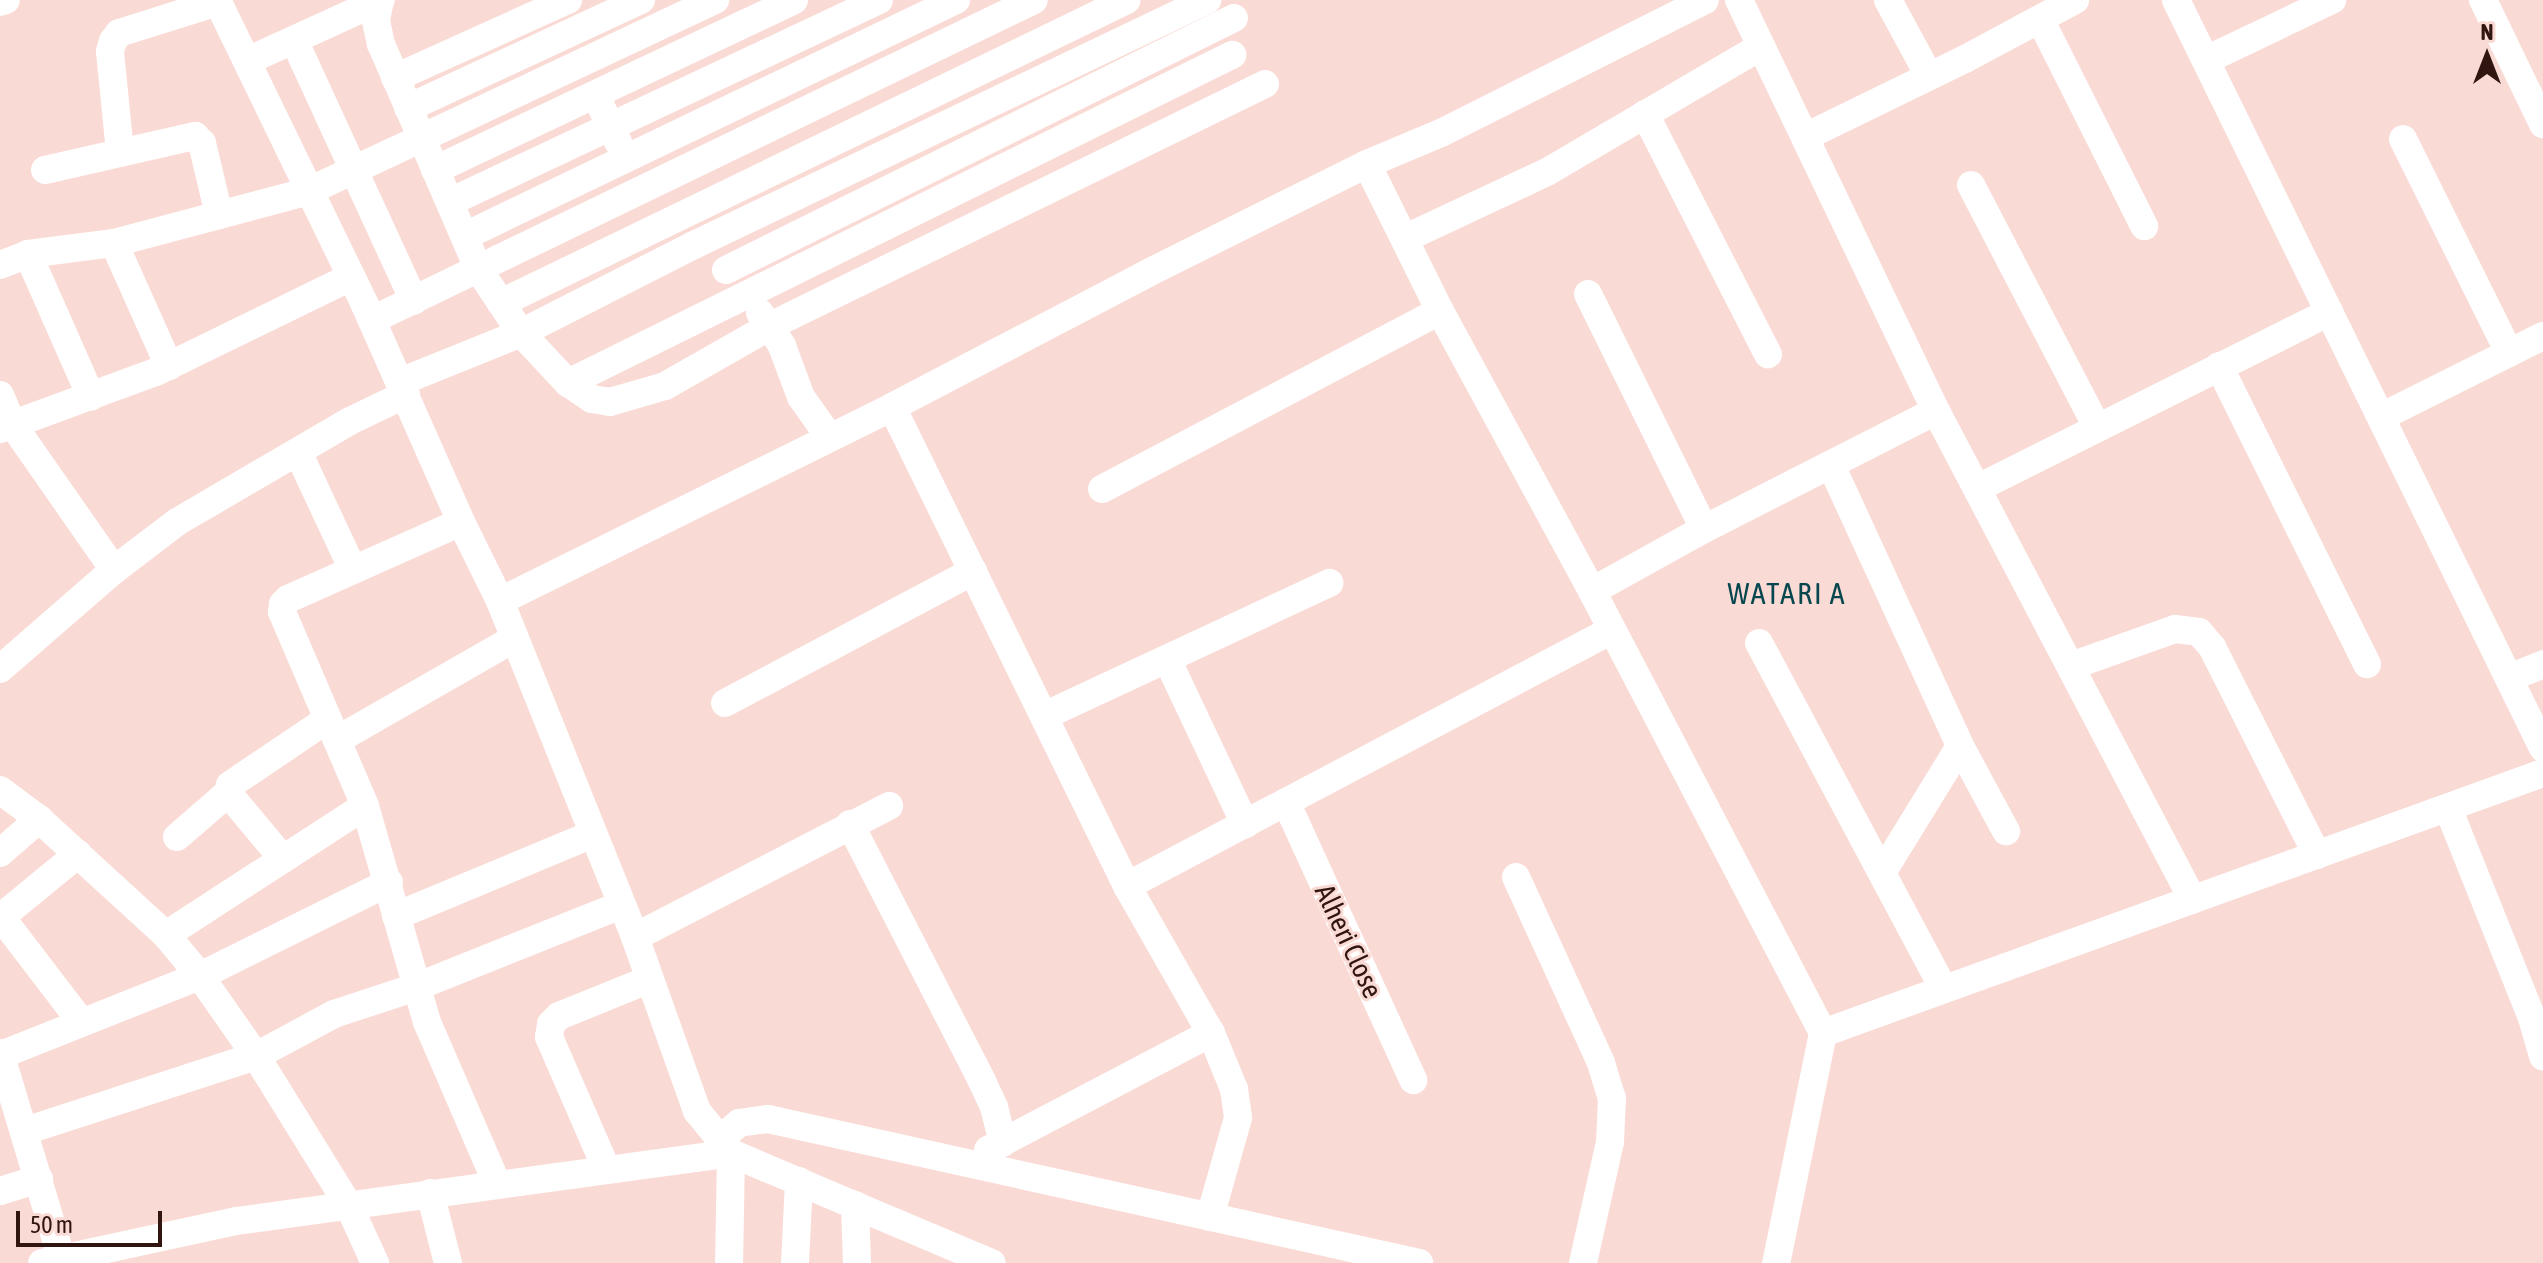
<!DOCTYPE html>
<html>
<head>
<meta charset="utf-8">
<style>
  body { margin:0 }
  #map { position:relative; width:2543px; height:1263px; overflow:hidden; background:#fadad4; font-family:"Asap Condensed",sans-serif }
  div>[style] { position:absolute }
  [style*='--x'] { left:calc(var(--x)*1px); top:calc(var(--y)*1px); width:calc(var(--w)*1px); rotate:calc(var(--a)*1deg) }
  .minor>* { height:28px; margin:-14px; padding:0 14px; transform-origin:14px; border-radius:14px; background:#fff }
  span { translate:-50% -50%; white-space:nowrap; text-align:center; line-height:1.15; -webkit-text-stroke:6px #fadad4; paint-order:stroke }
  .street-label { font-size:28px; color:#301510 }
  .neighbourhood-label { font-size:30px; color:#06464f; letter-spacing:2px }
  .north { position:absolute; left:2447px; top:16px; width:80px; height:80px; -webkit-text-stroke:6px #fadad4; paint-order:stroke; rotate:0deg; font-size:22px; font-weight:700; line-height:32px; text-align:center; color:#301510 }
  .north::after { content:''; display:block; margin:auto; width:28px; height:36px; background:#301510; clip-path:polygon(50% 0,100% 100%,50% 72%,0 100%) }
  .scale { position:absolute; left:16px; top:1211px; width:146px; height:36px; box-sizing:border-box; border:4px solid #301510; border-top:0; padding-left:10px; font-size:24px; line-height:28px; white-space:nowrap; color:#301510; -webkit-text-stroke:6px #fadad4; paint-order:stroke }
</style>
</head>
<body>
<div id="map">
  <div class="minor">
    <i style="--x:217;--y:0;--w:339;--a:64.1"></i>
    <i style="--x:365;--y:305;--w:237;--a:66.1"></i>
    <i style="--x:461;--y:522;--w:88;--a:63.7"></i>
    <i style="--x:500;--y:601;--w:362;--a:68.1"></i>
    <i style="--x:635;--y:937;--w:185;--a:70.4"></i>
    <i style="--x:697;--y:1111;--w:54;--a:51"></i>
    <i style="--x:731;--y:1153;--w:283;--a:22.9"></i>
    <i style="--x:380;--y:0;--w:21;--a:101"></i>
    <i style="--x:376;--y:21;--w:24;--a:78"></i>
    <i style="--x:381;--y:44;--w:246;--a:66.6"></i>
    <i style="--x:479;--y:270;--w:76;--a:56.3"></i>
    <i style="--x:521;--y:333;--w:69;--a:46.8"></i>
    <i style="--x:568;--y:383;--w:29;--a:34"></i>
    <i style="--x:592;--y:399;--w:18;--a:9"></i>
    <i style="--x:610;--y:402;--w:57;--a:-16.2"></i>
    <i style="--x:665;--y:386;--w:121;--a:-29.7"></i>
    <i style="--x:770;--y:326;--w:551;--a:-26.05"></i>
    <i style="--x:1739;--y:0;--w:456;--a:64.4"></i>
    <i style="--x:1936;--y:411;--w:552;--a:62.28"></i>
    <i style="--x:1888;--y:0;--w:84;--a:61.6"></i>
    <i style="--x:2176;--y:0;--w:833;--a:63.87"></i>
    <i style="--x:2483;--y:0;--w:138;--a:64.2"></i>
    <i style="--x:0;--y:2;--w:6;--a:-18"></i>
    <i style="--x:2040;--y:19;--w:232;--a:63.3"></i>
    <i style="--x:294;--y:40;--w:287;--a:65.3"></i>
    <i style="--x:2206;--y:60;--w:140;--a:-25.5"></i>
    <i style="--x:247;--y:61;--w:147;--a:-24.5"></i>
    <i style="--x:395;--y:78;--w:190;--a:-24.3"></i>
    <i style="--x:596;--y:96;--w:51;--a:64.4"></i>
    <i style="--x:408;--y:108;--w:257;--a:-24.9"></i>
    <i style="--x:1645;--y:114;--w:270;--a:62.9"></i>
    <i style="--x:1805;--y:137;--w:178;--a:-26"></i>
    <i style="--x:1965;--y:59;--w:125;--a:-28.2"></i>
    <i style="--x:2403;--y:139;--w:239;--a:63.6"></i>
    <i style="--x:120;--y:152;--w:101;--a:-95.7"></i>
    <i style="--x:110;--y:51;--w:10;--a:-73"></i>
    <i style="--x:113;--y:41;--w:10;--a:-53"></i>
    <i style="--x:119;--y:33;--w:104;--a:-17.4"></i>
    <i style="--x:1367;--y:164;--w:82;--a:-22.8"></i>
    <i style="--x:1443;--y:132;--w:293;--a:-26.7"></i>
    <i style="--x:45;--y:170;--w:154;--a:-12.8"></i>
    <i style="--x:195;--y:136;--w:10;--a:45"></i>
    <i style="--x:202;--y:143;--w:74;--a:76.7"></i>
    <i style="--x:435;--y:170;--w:397;--a:-25.3"></i>
    <i style="--x:1971;--y:185;--w:273;--a:62.5"></i>
    <i style="--x:450;--y:202;--w:474;--a:-25.2"></i>
    <i style="--x:465;--y:236;--w:545;--a:-25.67"></i>
    <i style="--x:1406;--y:238;--w:156;--a:-25.1"></i>
    <i style="--x:1547;--y:172;--w:247;--a:-30.4"></i>
    <i style="--x:114;--y:243;--w:135;--a:65.9"></i>
    <i style="--x:28;--y:254;--w:156;--a:66.2"></i>
    <i style="--x:0;--y:265;--w:30;--a:-21"></i>
    <i style="--x:28;--y:254;--w:87;--a:-7.3"></i>
    <i style="--x:114;--y:243;--w:202;--a:-14.9"></i>
    <i style="--x:309;--y:191;--w:449;--a:-25.2"></i>
    <i style="--x:726;--y:270;--w:567;--a:-26.38"></i>
    <i style="--x:1588;--y:294;--w:262;--a:63.7"></i>
    <i style="--x:501;--y:303;--w:695;--a:-25.83"></i>
    <i style="--x:760;--y:313;--w:40;--a:56"></i>
    <i style="--x:782;--y:346;--w:54;--a:69.6"></i>
    <i style="--x:801;--y:397;--w:50;--a:54.7"></i>
    <i style="--x:372;--y:320;--w:735;--a:-25.8"></i>
    <i style="--x:2219;--y:366;--w:333;--a:63.6"></i>
    <i style="--x:400;--y:382;--w:131;--a:-22"></i>
    <i style="--x:521;--y:333;--w:194;--a:-27"></i>
    <i style="--x:694;--y:245;--w:569;--a:-25.53"></i>
    <i style="--x:568;--y:383;--w:741;--a:-26.29"></i>
    <i style="--x:0;--y:395;--w:33;--a:67"></i>
    <i style="--x:13;--y:425;--w:177;--a:55.1"></i>
    <i style="--x:892;--y:407;--w:534;--a:63.87"></i>
    <i style="--x:1127;--y:886;--w:169;--a:60.3"></i>
    <i style="--x:1211;--y:1033;--w:61;--a:67.7"></i>
    <i style="--x:1234;--y:1089;--w:29;--a:82"></i>
    <i style="--x:1238;--y:1118;--w:103;--a:105.8"></i>
    <i style="--x:2381;--y:417;--w:181;--a:-26.6"></i>
    <i style="--x:0;--y:429;--w:166;--a:-20.1"></i>
    <i style="--x:156;--y:372;--w:217;--a:-26"></i>
    <i style="--x:298;--y:452;--w:130;--a:65"></i>
    <i style="--x:1831;--y:465;--w:309;--a:65.3"></i>
    <i style="--x:1960;--y:746;--w:97;--a:61.6"></i>
    <i style="--x:1978;--y:488;--w:393;--a:-26.6"></i>
    <i style="--x:1102;--y:489;--w:382;--a:-27.8"></i>
    <i style="--x:461;--y:522;--w:189;--a:156"></i>
    <i style="--x:288;--y:599;--w:7;--a:135"></i>
    <i style="--x:283;--y:604;--w:8;--a:97"></i>
    <i style="--x:282;--y:612;--w:211;--a:66.8"></i>
    <i style="--x:365;--y:806;--w:225;--a:74"></i>
    <i style="--x:427;--y:1022;--w:176;--a:66.6"></i>
    <i style="--x:1592;--y:591;--w:499;--a:62.4"></i>
    <i style="--x:1823;--y:1033;--w:235;--a:101.5"></i>
    <i style="--x:500;--y:601;--w:437;--a:-26.3"></i>
    <i style="--x:892;--y:407;--w:289;--a:-27.6"></i>
    <i style="--x:1148;--y:273;--w:245;--a:-26.5"></i>
    <i style="--x:1367;--y:164;--w:164;--a:63.6"></i>
    <i style="--x:1440;--y:311;--w:319;--a:61.5"></i>
    <i style="--x:1592;--y:591;--w:128;--a:-29"></i>
    <i style="--x:1704;--y:529;--w:260;--a:-27"></i>
    <i style="--x:1759;--y:643;--w:392;--a:61.9"></i>
    <i style="--x:1167;--y:659;--w:183;--a:64.7"></i>
    <i style="--x:2071;--y:666;--w:110;--a:-19.6"></i>
    <i style="--x:2175;--y:629;--w:24;--a:7"></i>
    <i style="--x:2199;--y:632;--w:20;--a:49"></i>
    <i style="--x:2212;--y:647;--w:233;--a:63.2"></i>
    <i style="--x:0;--y:669;--w:151;--a:-41"></i>
    <i style="--x:114;--y:570;--w:79;--a:-37.3"></i>
    <i style="--x:177;--y:522;--w:200;--a:-30.3"></i>
    <i style="--x:350;--y:421;--w:62;--a:-25.7"></i>
    <i style="--x:2509;--y:678;--w:37;--a:-22"></i>
    <i style="--x:725;--y:703;--w:281;--a:-28"></i>
    <i style="--x:1044;--y:716;--w:315;--a:-25"></i>
    <i style="--x:337;--y:740;--w:205;--a:-29.8"></i>
    <i style="--x:0;--y:790;--w:49;--a:36.6"></i>
    <i style="--x:39;--y:819;--w:172;--a:42.4"></i>
    <i style="--x:166;--y:935;--w:53;--a:50.3"></i>
    <i style="--x:200;--y:976;--w:98;--a:55"></i>
    <i style="--x:256;--y:1056;--w:176;--a:58.2"></i>
    <i style="--x:349;--y:1206;--w:63;--a:65.5"></i>
    <i style="--x:1286;--y:802;--w:306;--a:65.4"></i>
    <i style="--x:2448;--y:808;--w:226;--a:68.2"></i>
    <i style="--x:2532;--y:1018;--w:40;--a:74"></i>
    <i style="--x:850;--y:824;--w:287;--a:62.8"></i>
    <i style="--x:981;--y:1079;--w:31;--a:65"></i>
    <i style="--x:994;--y:1107;--w:37;--a:76"></i>
    <i style="--x:177;--y:837;--w:67;--a:-40.8"></i>
    <i style="--x:0;--y:853;--w:52;--a:-41.1"></i>
    <i style="--x:283;--y:859;--w:86;--a:-129.8"></i>
    <i style="--x:228;--y:793;--w:8;--a:-76"></i>
    <i style="--x:230;--y:785;--w:118;--a:-34"></i>
    <i style="--x:1882;--y:873;--w:149;--a:-58.4"></i>
    <i style="--x:1516;--y:877;--w:205;--a:65.4"></i>
    <i style="--x:1601;--y:1063;--w:37;--a:73"></i>
    <i style="--x:1612;--y:1098;--w:44;--a:92.6"></i>
    <i style="--x:1610;--y:1142;--w:124;--a:102.6"></i>
    <i style="--x:1127;--y:886;--w:548;--a:-27.83"></i>
    <i style="--x:396;--y:916;--w:213;--a:-22.6"></i>
    <i style="--x:1;--y:917;--w:133;--a:52.6"></i>
    <i style="--x:0;--y:918;--w:101;--a:-39.4"></i>
    <i style="--x:166;--y:935;--w:237;--a:-33"></i>
    <i style="--x:635;--y:937;--w:286;--a:-27.3"></i>
    <i style="--x:1823;--y:1033;--w:766;--a:-19.86"></i>
    <i style="--x:0;--y:1053;--w:219;--a:73.3"></i>
    <i style="--x:1;--y:1055;--w:214;--a:-21.7"></i>
    <i style="--x:200;--y:976;--w:211;--a:-26.4"></i>
    <i style="--x:25;--y:1131;--w:243;--a:-18"></i>
    <i style="--x:256;--y:1056;--w:89;--a:-28.3"></i>
    <i style="--x:334;--y:1014;--w:86;--a:-18.2"></i>
    <i style="--x:416;--y:987;--w:221;--a:-21.8"></i>
    <i style="--x:720;--y:1139;--w:25;--a:-40"></i>
    <i style="--x:739;--y:1123;--w:29;--a:-8"></i>
    <i style="--x:768;--y:1119;--w:667;--a:12.47"></i>
    <i style="--x:988;--y:1150;--w:252;--a:-27.7"></i>
    <i style="--x:606;--y:1168;--w:143;--a:-113.5"></i>
    <i style="--x:549;--y:1037;--w:13;--a:-81"></i>
    <i style="--x:551;--y:1024;--w:11;--a:-45"></i>
    <i style="--x:559;--y:1016;--w:98;--a:-22.1"></i>
    <i style="--x:0;--y:1191;--w:41;--a:-17.1"></i>
    <i style="--x:430;--y:1193;--w:72;--a:75.6"></i>
    <i style="--x:855;--y:1205;--w:58;--a:88"></i>
    <i style="--x:42;--y:1263;--w:198;--a:-12.2"></i>
    <i style="--x:236;--y:1221;--w:500;--a:-7.8"></i>
    <i style="--x:731;--y:1153;--w:110;--a:91"></i>
    <i style="--x:795;--y:1263;--w:82;--a:-87.2"></i>
  </div>
  <div class="street-label">
    <span style="left:1349px;top:941px;rotate:65deg">Alheri Close</span>
  </div>
  <div class="neighbourhood-label">
    <span style="left:1787px;top:593px">WATARI A</span>
  </div>
  <div class="north">N</div>
  <div class="scale">50 m</div>
</div>
</body>
</html>
